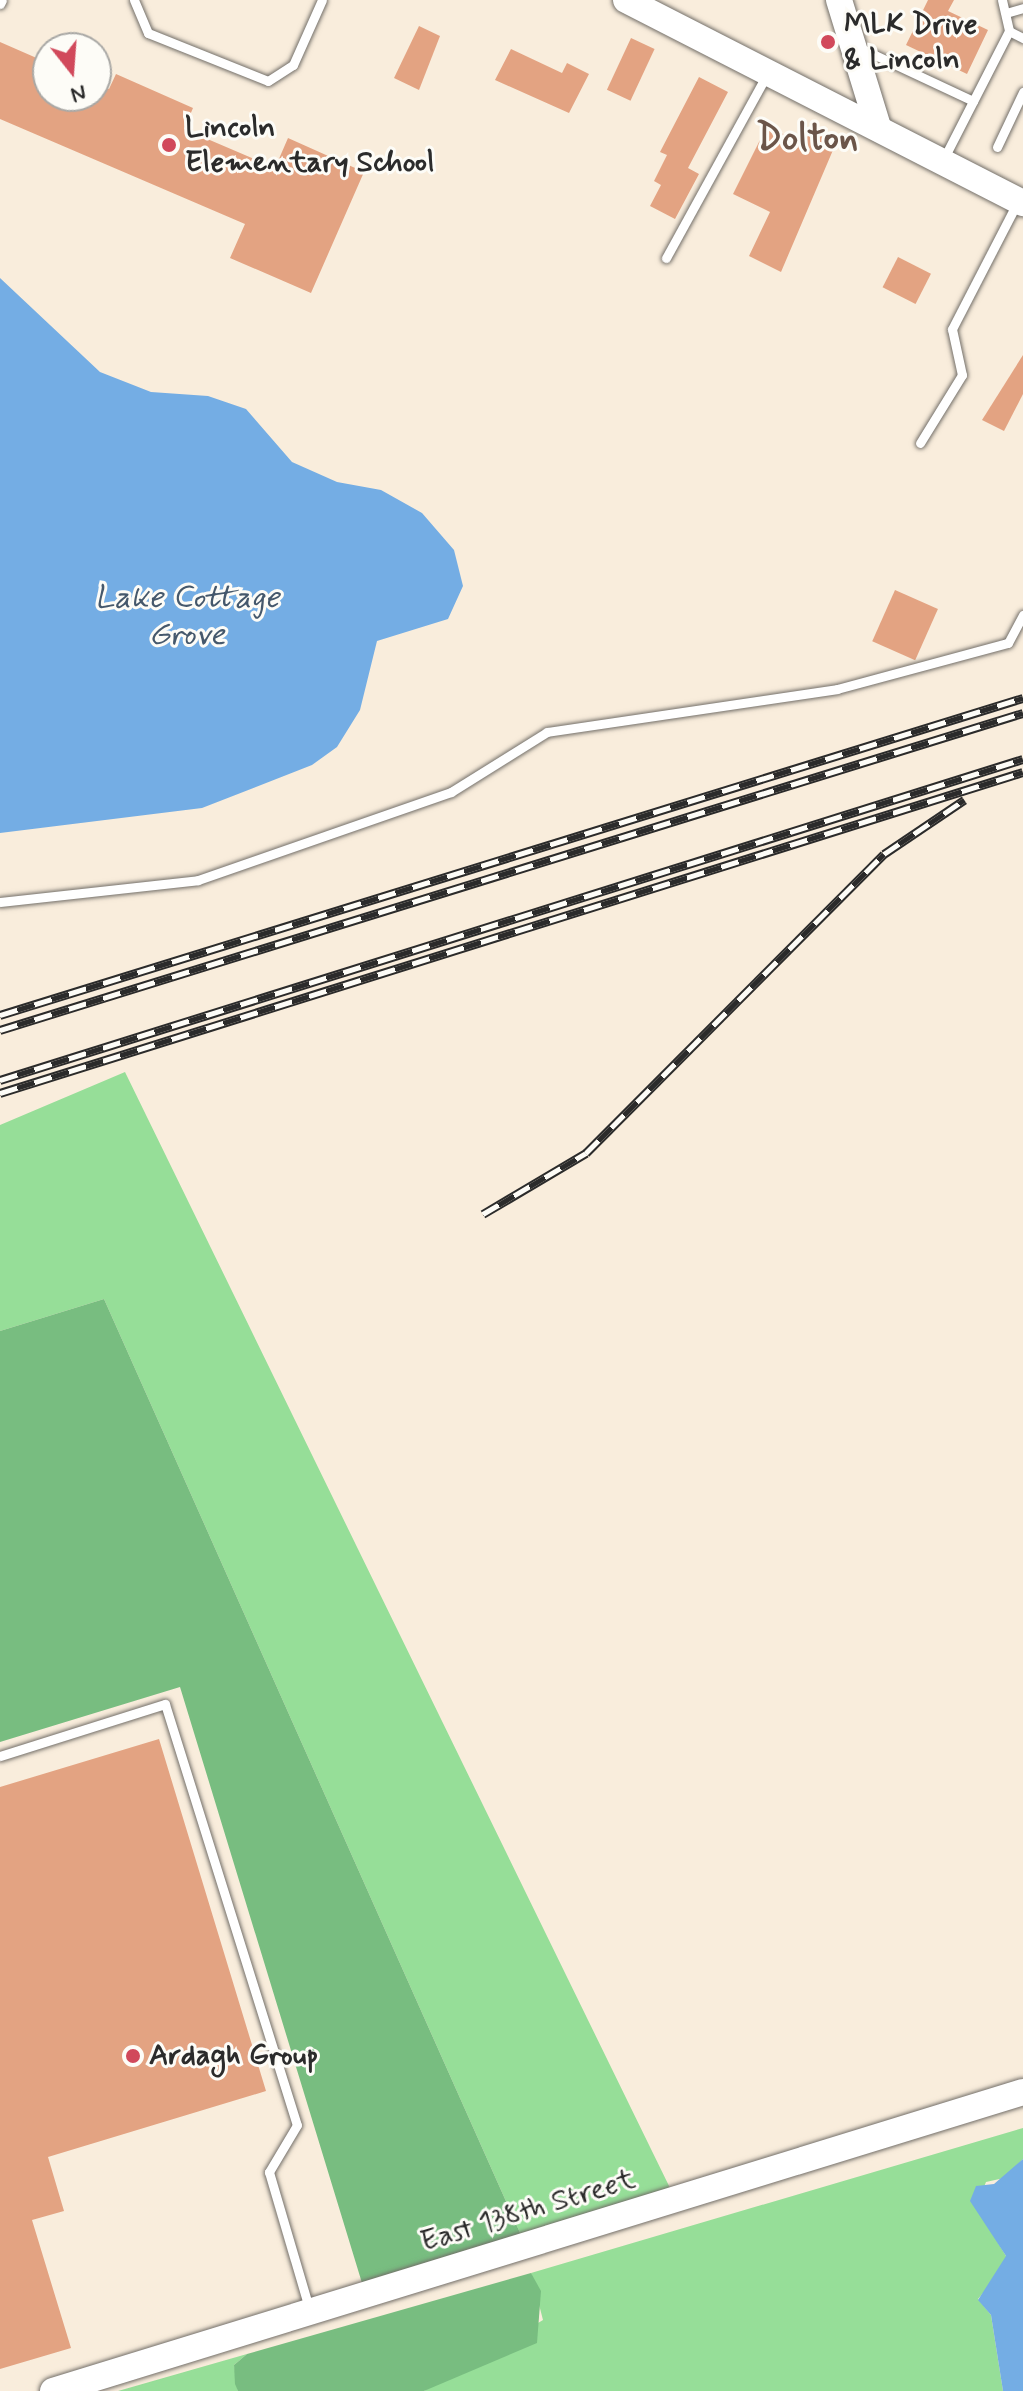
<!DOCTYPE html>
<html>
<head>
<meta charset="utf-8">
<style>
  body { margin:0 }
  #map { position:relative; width:1023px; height:2391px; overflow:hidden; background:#f9eddc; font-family:Mynerve,sans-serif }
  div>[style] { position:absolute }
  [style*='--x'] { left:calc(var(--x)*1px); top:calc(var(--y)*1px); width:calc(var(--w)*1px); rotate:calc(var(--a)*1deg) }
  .green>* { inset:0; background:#96de98 }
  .forest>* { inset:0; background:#78bd80 }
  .water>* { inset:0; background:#74ade4 }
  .building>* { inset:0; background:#e3a382; transform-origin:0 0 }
  .roads { filter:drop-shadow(0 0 2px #736f69) drop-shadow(0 0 2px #736f69) }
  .lane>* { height:9px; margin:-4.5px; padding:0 4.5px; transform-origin:4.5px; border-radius:4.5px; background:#fff }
  .secondary>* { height:26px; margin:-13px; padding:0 13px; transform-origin:13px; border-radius:13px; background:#fff }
  .rail>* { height:9px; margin-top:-4.5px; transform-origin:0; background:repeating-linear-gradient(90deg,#fdfcf7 0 18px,#2b2b2b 0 36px); box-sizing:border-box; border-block:2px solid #2b2b2b }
  .dots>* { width:22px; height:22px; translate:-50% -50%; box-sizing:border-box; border:4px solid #fdfcf7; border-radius:50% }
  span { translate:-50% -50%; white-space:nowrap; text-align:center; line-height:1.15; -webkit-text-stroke:6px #fdfcf7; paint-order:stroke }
  .poi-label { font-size:30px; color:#2b2b2b; font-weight:700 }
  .left { translate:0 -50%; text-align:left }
  .street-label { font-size:30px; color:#2b2b2b }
  .water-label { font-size:32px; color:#45586c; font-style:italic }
  .district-label { font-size:38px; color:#6b5549; font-weight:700 }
  .north { position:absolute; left:32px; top:32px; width:80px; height:80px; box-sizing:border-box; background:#fdfcf7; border:2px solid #a9a8a5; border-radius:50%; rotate:163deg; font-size:22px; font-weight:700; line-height:32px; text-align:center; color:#2b2b2b }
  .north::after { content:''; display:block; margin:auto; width:28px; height:36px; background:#d1495b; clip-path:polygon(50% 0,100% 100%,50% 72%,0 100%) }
</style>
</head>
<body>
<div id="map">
  <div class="green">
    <i style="clip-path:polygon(125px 1072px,671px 2190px,521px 2235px,104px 1299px,0 1331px,0 1125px)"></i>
    <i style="clip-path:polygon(1023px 2128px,1023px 2159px,1004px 2178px,986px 2182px,976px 2207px,1006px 2256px,1007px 2264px,978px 2299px,991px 2315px,1003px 2391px,424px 2391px,543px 2320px,531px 2273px)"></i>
    <i style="clip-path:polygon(247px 2354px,234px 2365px,238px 2391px,118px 2391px)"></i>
  </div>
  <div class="forest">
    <i style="clip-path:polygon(104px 1299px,521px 2235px,362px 2283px,180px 1687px,0 1742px,0 1331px)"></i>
    <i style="clip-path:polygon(531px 2273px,541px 2291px,537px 2343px,424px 2391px,238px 2391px,235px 2384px,234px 2365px,247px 2354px)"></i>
  </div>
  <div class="water">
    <i style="clip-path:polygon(0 278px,100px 372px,151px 392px,208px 396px,246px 409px,292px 462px,337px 482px,381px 490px,422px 513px,454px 550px,463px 586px,448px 619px,377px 641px,360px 710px,337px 747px,312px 765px,202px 808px,0 833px)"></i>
    <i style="clip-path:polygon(1023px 2159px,1023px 2391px,1003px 2391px,991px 2315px,978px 2300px,1006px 2256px,970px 2201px,976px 2186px,994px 2184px)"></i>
  </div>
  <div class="building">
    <i style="clip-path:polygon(928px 0,954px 0,948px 11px,988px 30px,967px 74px,906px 45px)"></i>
    <i style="clip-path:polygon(419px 26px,440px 36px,419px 90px,394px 78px)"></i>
    <i style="left:631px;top:38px;width:26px;height:57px;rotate:25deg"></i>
    <i style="clip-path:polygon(0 42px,48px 63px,48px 96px,96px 96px,96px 84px,109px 89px,116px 74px,193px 108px,184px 129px,275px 168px,288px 138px,364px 172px,311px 293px,230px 258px,245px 224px,0 119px)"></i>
    <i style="clip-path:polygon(511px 49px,562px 73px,567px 63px,589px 74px,569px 113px,495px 80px)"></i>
    <i style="clip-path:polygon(699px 77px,728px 92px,688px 168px,699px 174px,675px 219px,650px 206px,661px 185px,654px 181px,667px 155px,660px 152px)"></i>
    <i style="clip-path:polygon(767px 126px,804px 144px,810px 131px,836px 143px,781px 272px,749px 256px,770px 212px,733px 194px)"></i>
    <i style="left:898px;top:257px;width:37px;height:34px;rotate:27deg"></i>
    <i style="clip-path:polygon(1023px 355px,1023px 394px,1004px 431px,982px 420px)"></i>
    <i style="left:895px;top:590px;width:47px;height:56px;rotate:24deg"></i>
    <i style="clip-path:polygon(159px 1739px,266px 2091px,48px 2157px,64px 2211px,32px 2220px,71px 2348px,0 2369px,0 1787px)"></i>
  </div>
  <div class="roads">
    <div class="lane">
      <i style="--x:134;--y:0;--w:36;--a:67"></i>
      <i style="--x:148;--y:33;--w:129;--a:21.8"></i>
      <i style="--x:268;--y:81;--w:30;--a:-33"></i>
      <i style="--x:293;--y:65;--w:71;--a:-66"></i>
      <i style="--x:1002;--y:0;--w:32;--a:77"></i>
      <i style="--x:0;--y:4;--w:4;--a:-63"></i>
      <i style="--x:1006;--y:13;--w:18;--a:-16"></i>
      <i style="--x:860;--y:48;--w:125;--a:25.1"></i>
      <i style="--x:997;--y:147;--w:61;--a:-64.7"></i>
      <i style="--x:943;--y:160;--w:145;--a:-62.9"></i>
      <i style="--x:1009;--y:31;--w:16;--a:27"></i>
      <i style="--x:666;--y:258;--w:208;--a:-61.2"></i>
      <i style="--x:920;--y:443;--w:80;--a:-58.3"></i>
      <i style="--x:962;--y:375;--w:47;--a:-102.3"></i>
      <i style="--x:952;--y:329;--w:142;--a:-62.7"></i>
      <i style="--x:0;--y:902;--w:199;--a:-6.3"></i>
      <i style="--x:198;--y:880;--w:268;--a:-19.2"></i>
      <i style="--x:451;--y:792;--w:113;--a:-32"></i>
      <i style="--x:547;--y:732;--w:293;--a:-8.4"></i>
      <i style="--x:837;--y:689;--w:177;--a:-15.1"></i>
      <i style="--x:1008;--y:643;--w:32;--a:-62"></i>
      <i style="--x:0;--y:1756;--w:173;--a:-17.5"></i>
      <i style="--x:165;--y:1704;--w:441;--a:72.6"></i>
      <i style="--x:297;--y:2125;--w:55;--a:120.8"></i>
      <i style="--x:269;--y:2172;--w:142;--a:73.6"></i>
    </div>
    <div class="secondary">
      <i style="--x:626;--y:0;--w:446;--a:27.1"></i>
      <i style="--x:839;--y:0;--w:133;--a:72.9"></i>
      <i style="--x:53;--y:2391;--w:1015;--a:-17.13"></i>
    </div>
  </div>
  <div class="rail">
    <i style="--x:0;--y:1015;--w:1071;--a:-17.22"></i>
    <i style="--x:0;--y:1030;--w:1071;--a:-17.22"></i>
    <i style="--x:0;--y:1080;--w:1072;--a:-17.42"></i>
    <i style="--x:0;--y:1093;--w:1072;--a:-17.42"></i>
    <i style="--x:483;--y:1214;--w:120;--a:-30.6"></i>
    <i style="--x:586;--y:1153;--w:422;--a:-45.1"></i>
    <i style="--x:884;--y:854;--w:97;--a:-34"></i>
  </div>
  <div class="dots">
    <i style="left:828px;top:42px;background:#d1495b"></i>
    <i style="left:169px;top:145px;background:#d1495b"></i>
    <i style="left:133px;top:2056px;background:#d1495b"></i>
  </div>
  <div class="poi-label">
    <span class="left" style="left:844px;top:42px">MLK Drive<br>&amp; Lincoln</span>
    <span class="left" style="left:185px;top:145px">Lincoln<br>Elementary School</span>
    <span class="left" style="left:149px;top:2056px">Ardagh Group</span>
  </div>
  <div class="street-label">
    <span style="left:528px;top:2211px;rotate:-17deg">East 138th Street</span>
  </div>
  <div class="water-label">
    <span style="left:187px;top:617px">Lake Cottage<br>Grove</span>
  </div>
  <div class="district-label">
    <span style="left:807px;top:139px">Dolton</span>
  </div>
  <div class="north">N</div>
</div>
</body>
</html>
